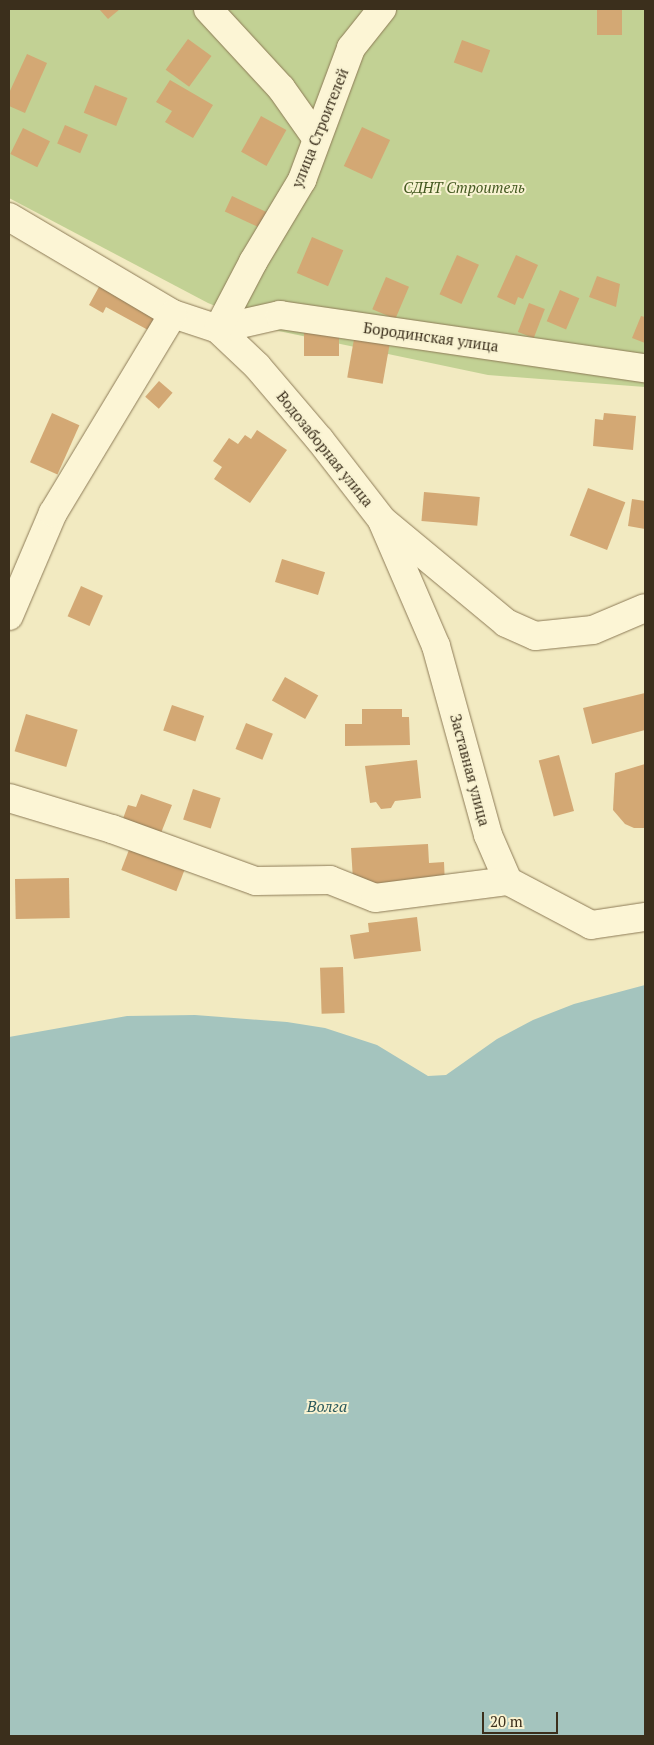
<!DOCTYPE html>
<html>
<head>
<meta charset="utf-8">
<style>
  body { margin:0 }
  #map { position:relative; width:654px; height:1745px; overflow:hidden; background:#f2eac1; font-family:"PT Serif",serif }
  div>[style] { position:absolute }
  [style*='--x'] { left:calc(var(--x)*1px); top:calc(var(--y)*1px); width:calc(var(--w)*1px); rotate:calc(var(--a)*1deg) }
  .green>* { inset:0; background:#c2d194 }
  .water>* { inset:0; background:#a4c4be }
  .building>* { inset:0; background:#d3a874; transform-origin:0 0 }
  .roads { filter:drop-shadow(0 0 1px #8d7b57) drop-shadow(0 0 1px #8d7b57) }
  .minor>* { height:28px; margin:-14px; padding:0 14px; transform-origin:14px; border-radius:14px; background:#fcf5d5 }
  span { translate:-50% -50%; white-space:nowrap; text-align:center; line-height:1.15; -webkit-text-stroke:4px #f8f2d1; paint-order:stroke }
  .street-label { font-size:15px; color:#3b2f1c }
  .park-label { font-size:15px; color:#445921; font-style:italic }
  .water-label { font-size:16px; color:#2a595c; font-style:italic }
  .frame { position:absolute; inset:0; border:10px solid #3b2f1c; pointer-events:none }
  .scale { position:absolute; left:482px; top:1712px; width:76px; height:22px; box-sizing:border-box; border:2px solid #3b2f1c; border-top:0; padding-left:6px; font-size:15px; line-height:18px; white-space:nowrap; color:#3b2f1c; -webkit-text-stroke:4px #f8f2d1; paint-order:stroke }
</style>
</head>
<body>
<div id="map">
  <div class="green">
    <i style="clip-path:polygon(9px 9px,645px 9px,645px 387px,488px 375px,274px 330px,208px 303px,9px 198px)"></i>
  </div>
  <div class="water">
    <i style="clip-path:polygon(645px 985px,645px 1736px,9px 1736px,9px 1037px,127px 1016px,195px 1015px,287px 1022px,325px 1028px,377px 1045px,428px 1076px,446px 1075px,497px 1039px,533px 1020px,574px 1004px)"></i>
  </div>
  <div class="building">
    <i style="clip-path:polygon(99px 9px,120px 9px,108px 19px)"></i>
    <i style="left:597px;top:9px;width:25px;height:26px"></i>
    <i style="left:188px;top:39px;width:29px;height:38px;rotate:36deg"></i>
    <i style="left:462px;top:40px;width:30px;height:24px;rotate:20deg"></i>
    <i style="clip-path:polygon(27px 54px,47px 63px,25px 113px,9px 106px,9px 93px)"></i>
    <i style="clip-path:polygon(170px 80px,213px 105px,193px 138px,165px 122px,172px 111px,156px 102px)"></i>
    <i style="left:95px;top:85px;width:35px;height:30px;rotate:22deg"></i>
    <i style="left:261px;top:116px;width:29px;height:41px;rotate:29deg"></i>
    <i style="left:65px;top:125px;width:25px;height:20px;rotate:23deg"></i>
    <i style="left:362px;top:127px;width:31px;height:43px;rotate:25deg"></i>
    <i style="left:23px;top:128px;width:30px;height:29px;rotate:26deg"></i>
    <i style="left:232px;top:196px;width:41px;height:17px;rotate:25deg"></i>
    <i style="left:312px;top:237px;width:34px;height:39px;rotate:23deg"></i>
    <i style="left:457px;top:255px;width:24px;height:43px;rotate:24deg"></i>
    <i style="clip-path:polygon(516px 255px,538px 265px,523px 299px,518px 297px,515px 305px,497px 297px)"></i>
    <i style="clip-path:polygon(597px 276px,620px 284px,616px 307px,589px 297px)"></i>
    <i style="left:386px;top:277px;width:25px;height:35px;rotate:23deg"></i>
    <i style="clip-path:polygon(100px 285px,156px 315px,148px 330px,106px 307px,103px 313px,89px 305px)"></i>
    <i style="left:560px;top:290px;width:21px;height:34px;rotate:23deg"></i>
    <i style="left:529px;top:303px;width:17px;height:31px;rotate:21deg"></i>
    <i style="clip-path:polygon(641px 316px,645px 317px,645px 343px,632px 338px)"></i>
    <i style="left:304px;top:330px;width:35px;height:26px"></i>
    <i style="left:354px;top:339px;width:36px;height:39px;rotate:10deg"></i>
    <i style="left:159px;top:381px;width:18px;height:21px;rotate:41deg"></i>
    <i style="left:52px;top:413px;width:30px;height:54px;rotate:24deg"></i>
    <i style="clip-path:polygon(604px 413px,636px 416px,633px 450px,593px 446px,595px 419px,603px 420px)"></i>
    <i style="clip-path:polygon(257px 430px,287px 450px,250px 503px,214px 479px,222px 467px,213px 461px,229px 438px,238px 444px,245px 435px,251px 439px)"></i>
    <i style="left:588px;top:488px;width:40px;height:51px;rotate:21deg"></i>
    <i style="left:424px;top:492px;width:56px;height:29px;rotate:5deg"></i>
    <i style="clip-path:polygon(632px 499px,645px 501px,645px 529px,628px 526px)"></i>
    <i style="left:282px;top:559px;width:45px;height:24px;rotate:17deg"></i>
    <i style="left:81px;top:586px;width:24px;height:33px;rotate:24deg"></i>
    <i style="left:285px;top:677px;width:38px;height:27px;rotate:29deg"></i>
    <i style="clip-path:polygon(645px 693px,645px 730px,592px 744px,583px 708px)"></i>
    <i style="left:172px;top:705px;width:34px;height:27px;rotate:19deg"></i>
    <i style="clip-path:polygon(362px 709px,402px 709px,402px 717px,409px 717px,410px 745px,345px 746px,345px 724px,362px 724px)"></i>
    <i style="left:26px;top:714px;width:54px;height:39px;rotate:17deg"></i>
    <i style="left:246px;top:723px;width:29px;height:28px;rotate:22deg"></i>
    <i style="left:559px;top:755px;width:58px;height:21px;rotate:75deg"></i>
    <i style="clip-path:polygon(417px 760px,421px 798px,395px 801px,391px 808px,381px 809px,376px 802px,370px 803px,365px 766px)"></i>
    <i style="clip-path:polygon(645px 764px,645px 828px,634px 828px,625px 824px,613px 810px,615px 773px)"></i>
    <i style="left:193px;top:789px;width:29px;height:32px;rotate:18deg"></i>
    <i style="clip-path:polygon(141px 794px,172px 805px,159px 838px,121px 824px,128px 805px,136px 807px)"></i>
    <i style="left:132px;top:842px;width:59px;height:30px;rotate:21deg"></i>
    <i style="clip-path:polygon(428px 844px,429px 863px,444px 862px,445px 885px,362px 889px,353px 880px,351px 848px)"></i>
    <i style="left:69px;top:878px;width:40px;height:54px;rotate:89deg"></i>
    <i style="clip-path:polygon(417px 917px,421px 951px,354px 959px,350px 935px,369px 932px,368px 923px)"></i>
    <i style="left:343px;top:967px;width:46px;height:23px;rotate:88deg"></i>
  </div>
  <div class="roads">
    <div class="minor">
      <i style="--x:208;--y:9;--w:108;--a:47.3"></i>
      <i style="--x:281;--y:88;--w:62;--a:54.8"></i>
      <i style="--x:9;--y:217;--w:191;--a:30.6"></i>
      <i style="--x:173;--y:314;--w:47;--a:18.4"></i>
      <i style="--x:218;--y:329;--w:54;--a:43.5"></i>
      <i style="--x:257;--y:366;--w:97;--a:49.6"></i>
      <i style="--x:320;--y:440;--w:101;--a:52.2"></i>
      <i style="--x:382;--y:520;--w:161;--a:39.7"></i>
      <i style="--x:506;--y:623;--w:32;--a:24"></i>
      <i style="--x:535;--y:636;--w:58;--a:-5.9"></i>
      <i style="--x:593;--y:630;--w:56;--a:-22.9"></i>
      <i style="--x:218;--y:329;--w:64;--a:-12.7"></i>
      <i style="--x:280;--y:315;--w:369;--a:8.3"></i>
      <i style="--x:218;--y:329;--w:76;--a:-62.4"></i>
      <i style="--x:253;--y:262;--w:96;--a:-59.1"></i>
      <i style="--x:302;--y:180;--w:141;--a:-69.6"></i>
      <i style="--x:351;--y:48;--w:50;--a:-51.5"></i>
      <i style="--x:383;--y:523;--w:134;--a:66.7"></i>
      <i style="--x:436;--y:646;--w:196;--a:74.6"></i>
      <i style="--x:488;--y:835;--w:50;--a:66.5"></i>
      <i style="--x:508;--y:881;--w:94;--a:27.9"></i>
      <i style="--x:591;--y:925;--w:55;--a:-8.4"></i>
      <i style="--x:9;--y:616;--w:112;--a:-66.9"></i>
      <i style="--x:53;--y:513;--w:232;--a:-58.9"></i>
      <i style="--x:9;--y:798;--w:108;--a:16.8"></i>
      <i style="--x:112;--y:829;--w:153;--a:19.9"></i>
      <i style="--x:256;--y:881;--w:74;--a:-0.8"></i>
      <i style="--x:330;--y:880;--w:48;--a:21.8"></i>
      <i style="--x:375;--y:898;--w:134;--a:-7.3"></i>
    </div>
  </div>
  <div class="street-label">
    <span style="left:320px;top:128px;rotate:-68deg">улица Строителей</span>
    <span style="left:431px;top:337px;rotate:8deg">Бородинская улица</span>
    <span style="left:325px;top:449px;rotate:51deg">Водозаборная улица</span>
    <span style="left:470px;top:770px;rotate:75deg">Заставная улица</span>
  </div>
  <div class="park-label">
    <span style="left:464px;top:188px">СДНТ Строитель</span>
  </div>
  <div class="water-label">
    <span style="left:327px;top:1406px">Волга</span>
  </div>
  <div class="frame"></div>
  <div class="scale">20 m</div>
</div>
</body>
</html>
